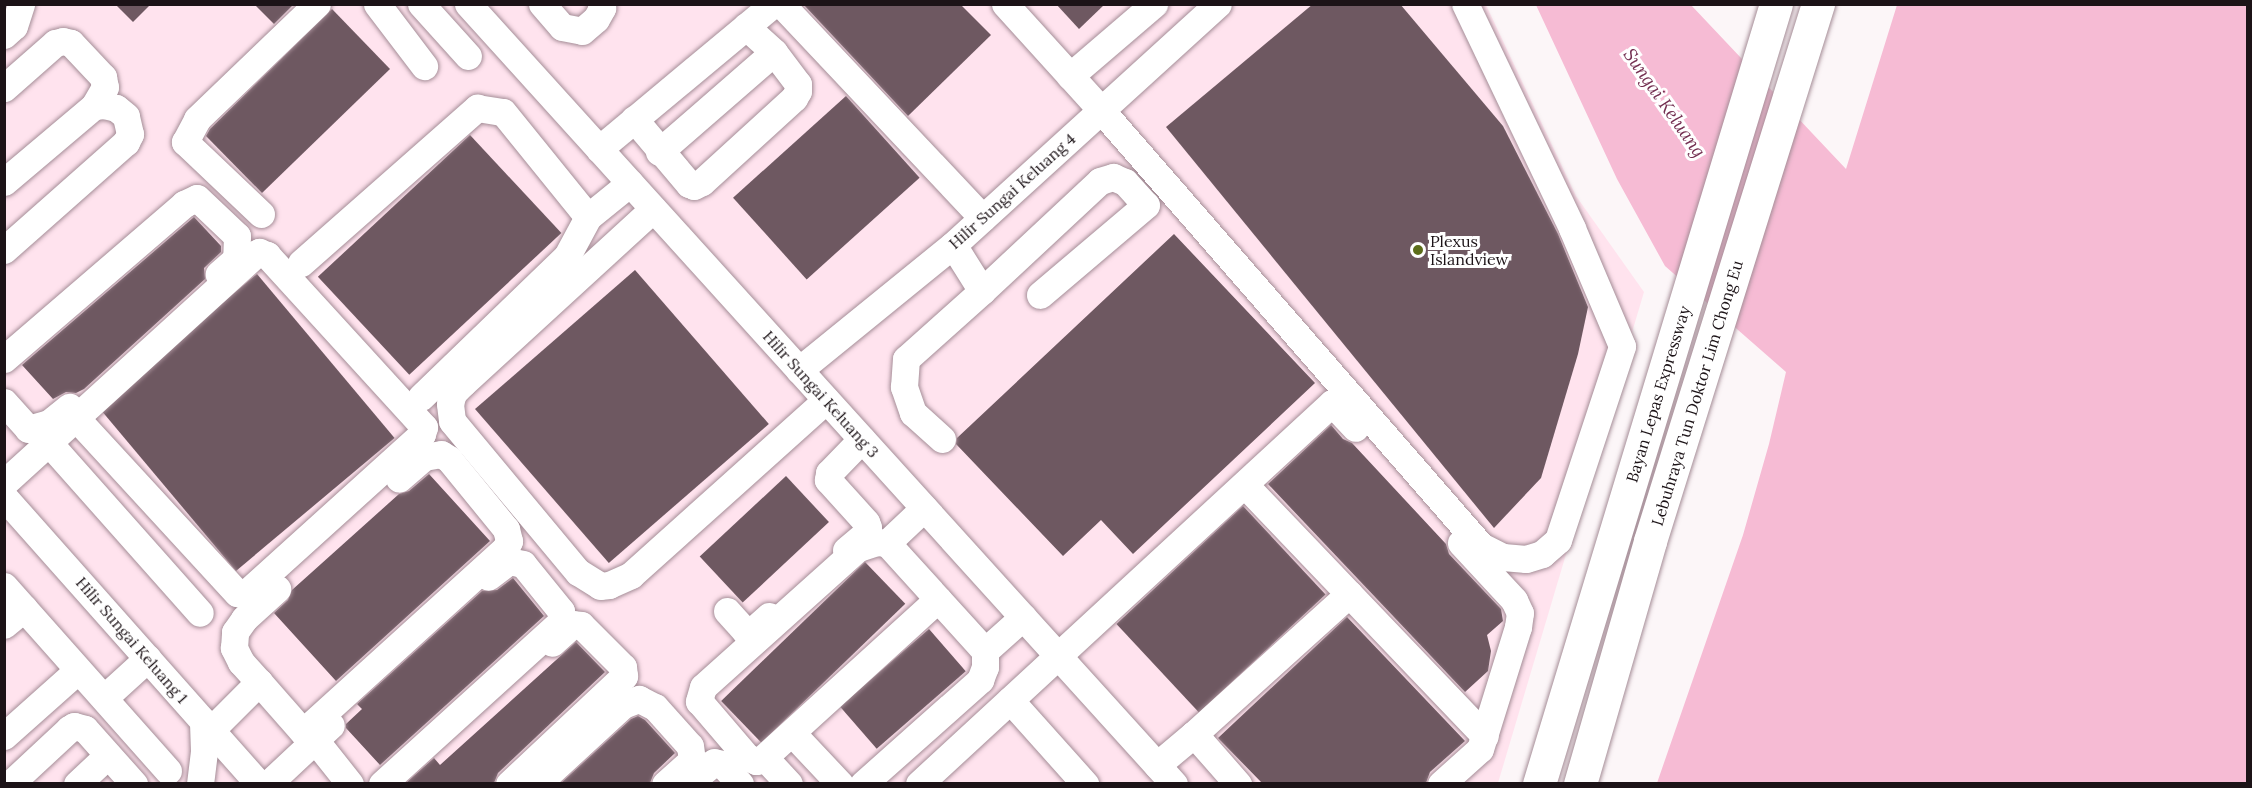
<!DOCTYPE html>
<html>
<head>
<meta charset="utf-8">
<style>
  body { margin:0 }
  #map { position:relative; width:2252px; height:788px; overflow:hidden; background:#fcf6f8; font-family:Lora,serif }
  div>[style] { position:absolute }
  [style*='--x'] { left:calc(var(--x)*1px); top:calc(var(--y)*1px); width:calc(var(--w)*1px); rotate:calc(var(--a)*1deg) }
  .built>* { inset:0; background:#ffe3ee }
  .water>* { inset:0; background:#f6bbd4 }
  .building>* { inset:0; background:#6e5861; transform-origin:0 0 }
  .roads { filter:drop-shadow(0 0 2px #a58d97) drop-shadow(0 0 2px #a58d97) }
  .minor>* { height:27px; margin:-13.5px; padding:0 13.5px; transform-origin:13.5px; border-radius:13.5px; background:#fff }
  .highway>* { height:33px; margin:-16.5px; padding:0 16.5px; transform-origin:16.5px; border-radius:16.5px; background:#fff }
  .dots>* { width:16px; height:16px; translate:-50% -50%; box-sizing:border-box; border:3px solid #fff; border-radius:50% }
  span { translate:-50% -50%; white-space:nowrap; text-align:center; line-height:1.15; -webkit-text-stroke:6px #fff; paint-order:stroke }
  .street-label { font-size:16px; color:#1c1317 }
  .poi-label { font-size:16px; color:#1c1317 }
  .left { translate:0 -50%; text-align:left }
  .water-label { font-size:18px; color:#742f51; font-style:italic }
  .frame { position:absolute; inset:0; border:6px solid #1c1317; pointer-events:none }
</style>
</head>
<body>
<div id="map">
  <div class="built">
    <i style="clip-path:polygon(5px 5px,1486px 5px,1576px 196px,1644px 292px,1498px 783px,5px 784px)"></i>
  </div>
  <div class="water">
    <i style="clip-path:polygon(1536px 5px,1691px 5px,1846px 169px,1897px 5px,2247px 5px,2247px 783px,1657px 783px,1743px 535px,1769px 444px,1786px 372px,1665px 266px,1617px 179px)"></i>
  </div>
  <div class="building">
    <i style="clip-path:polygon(115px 4px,151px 4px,133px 22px)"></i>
    <i style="clip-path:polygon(254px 4px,294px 4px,274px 24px)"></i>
    <i style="clip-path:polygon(803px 4px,960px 4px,991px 35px,908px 116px)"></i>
    <i style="clip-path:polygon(1056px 4px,1105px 4px,1079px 29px)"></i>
    <i style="clip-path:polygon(1313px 4px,1400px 4px,1503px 126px,1558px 234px,1588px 307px,1578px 354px,1541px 478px,1494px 528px,1166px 127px)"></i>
    <i style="clip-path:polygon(332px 9px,390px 69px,262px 193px,206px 136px,210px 129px)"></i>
    <i style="left:846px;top:96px;width:110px;height:152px;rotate:48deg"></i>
    <i style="left:470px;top:135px;width:134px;height:208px;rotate:47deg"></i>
    <i style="clip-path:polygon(194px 217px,221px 246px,221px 252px,204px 268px,205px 279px,84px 389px,76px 393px,66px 392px,53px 399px,22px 365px)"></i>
    <i style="clip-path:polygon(1174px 234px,1315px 383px,1133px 554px,1101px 520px,1063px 556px,956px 444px,957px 438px)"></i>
    <i style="left:635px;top:270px;width:204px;height:212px;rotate:49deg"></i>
    <i style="left:257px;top:274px;width:214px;height:207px;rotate:50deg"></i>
    <i style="clip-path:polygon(1331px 425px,1343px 439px,1352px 443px,1446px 544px,1449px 554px,1501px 609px,1503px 621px,1487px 635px,1491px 651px,1488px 671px,1465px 692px,1268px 484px)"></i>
    <i style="clip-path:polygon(429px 474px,490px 541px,336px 681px,274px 613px,288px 600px,292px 590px,399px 494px,409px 491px)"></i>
    <i style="left:786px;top:476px;width:63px;height:118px;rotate:47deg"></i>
    <i style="left:1243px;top:506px;width:121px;height:173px;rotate:47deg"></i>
    <i style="left:865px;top:562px;width:58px;height:200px;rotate:46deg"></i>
    <i style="clip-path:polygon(513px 578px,544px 616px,380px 765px,346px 728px,346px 724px,362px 709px,357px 704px,482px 591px,497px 590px)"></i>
    <i style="clip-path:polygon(1347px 617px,1465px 741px,1430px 772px,1426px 783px,1262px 783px,1218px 738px)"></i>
    <i style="left:929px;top:629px;width:56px;height:118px;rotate:49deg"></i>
    <i style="clip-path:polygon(576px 642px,605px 672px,498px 773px,494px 783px,406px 783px,434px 758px,440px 765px)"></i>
    <i style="clip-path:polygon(638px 716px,645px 720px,675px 753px,654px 773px,650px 783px,561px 783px,631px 719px)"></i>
  </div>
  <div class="roads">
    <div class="minor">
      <i style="--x:377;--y:4;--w:78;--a:52.8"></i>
      <i style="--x:421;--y:4;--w:70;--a:47.9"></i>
      <i style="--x:468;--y:4;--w:1052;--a:47.85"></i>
      <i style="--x:542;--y:4;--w:30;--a:49"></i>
      <i style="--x:562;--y:27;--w:20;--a:11"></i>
      <i style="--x:582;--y:31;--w:18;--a:-41"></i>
      <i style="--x:596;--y:19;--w:13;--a:-61"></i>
      <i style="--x:602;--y:8;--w:4;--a:-104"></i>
      <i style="--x:781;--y:4;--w:294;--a:46.7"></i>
      <i style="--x:1005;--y:4;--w:143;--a:47.8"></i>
      <i style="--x:1101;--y:110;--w:578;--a:48.93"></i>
      <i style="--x:1481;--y:546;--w:25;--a:27"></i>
      <i style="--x:1503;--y:557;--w:23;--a:5"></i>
      <i style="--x:1526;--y:559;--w:17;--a:-17"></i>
      <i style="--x:1542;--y:554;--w:21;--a:-41"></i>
      <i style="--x:1558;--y:540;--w:204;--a:-71.7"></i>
      <i style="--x:1622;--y:346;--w:128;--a:-113"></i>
      <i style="--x:1572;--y:228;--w:248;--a:-115.5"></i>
      <i style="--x:4;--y:35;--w:13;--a:-42"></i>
      <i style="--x:14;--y:26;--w:23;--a:-72"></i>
      <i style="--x:1070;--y:76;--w:111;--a:-40.6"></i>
      <i style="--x:4;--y:88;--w:68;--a:-41.4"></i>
      <i style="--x:55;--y:43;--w:8;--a:-14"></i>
      <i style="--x:63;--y:41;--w:8;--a:14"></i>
      <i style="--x:71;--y:43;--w:47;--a:46.7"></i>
      <i style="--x:103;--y:77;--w:10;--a:79"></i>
      <i style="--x:105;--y:87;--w:22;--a:120"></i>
      <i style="--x:94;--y:106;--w:118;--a:139.8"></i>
      <i style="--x:634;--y:119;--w:85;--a:49.8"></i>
      <i style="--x:689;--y:184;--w:5;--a:22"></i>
      <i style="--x:694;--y:186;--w:9;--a:-27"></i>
      <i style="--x:702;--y:182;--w:125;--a:-42.4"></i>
      <i style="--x:794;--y:98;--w:8;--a:-60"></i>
      <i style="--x:798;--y:91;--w:7;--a:-90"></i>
      <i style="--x:798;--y:84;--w:40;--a:-127"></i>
      <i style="--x:774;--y:52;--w:38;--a:-138"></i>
      <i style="--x:599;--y:149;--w:226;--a:-39.8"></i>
      <i style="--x:659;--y:152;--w:152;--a:-41"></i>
      <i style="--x:653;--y:209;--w:258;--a:137.5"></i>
      <i style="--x:463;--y:383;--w:14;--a:135"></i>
      <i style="--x:453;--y:393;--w:11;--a:105"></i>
      <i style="--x:450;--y:404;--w:17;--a:83"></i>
      <i style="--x:452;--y:421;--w:197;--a:50.2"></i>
      <i style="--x:578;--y:572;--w:26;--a:32"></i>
      <i style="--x:600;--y:586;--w:9;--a:-6"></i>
      <i style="--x:609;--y:585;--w:24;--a:-24"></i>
      <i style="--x:631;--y:575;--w:262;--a:-41.9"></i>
      <i style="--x:261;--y:214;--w:105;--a:-136.5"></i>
      <i style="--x:185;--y:142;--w:26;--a:-62"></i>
      <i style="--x:197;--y:119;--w:166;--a:-43.8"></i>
      <i style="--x:4;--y:250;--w:163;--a:-41.5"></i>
      <i style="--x:126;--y:142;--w:9;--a:-63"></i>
      <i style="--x:130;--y:134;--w:18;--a:-103"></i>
      <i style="--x:126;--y:116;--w:13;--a:-141"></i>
      <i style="--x:116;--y:108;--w:12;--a:-166"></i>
      <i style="--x:104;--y:105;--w:10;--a:174"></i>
      <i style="--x:301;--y:263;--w:235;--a:-41.4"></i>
      <i style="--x:477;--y:108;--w:26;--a:9"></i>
      <i style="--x:503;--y:112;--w:135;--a:51"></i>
      <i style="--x:588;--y:217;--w:54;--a:-39"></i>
      <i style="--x:982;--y:291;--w:161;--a:-43"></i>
      <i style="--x:1100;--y:181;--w:14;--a:-17"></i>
      <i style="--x:1113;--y:177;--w:13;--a:23"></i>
      <i style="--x:1125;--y:182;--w:31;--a:48"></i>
      <i style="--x:1146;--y:205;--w:139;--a:139.7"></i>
      <i style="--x:4;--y:359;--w:238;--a:-40.7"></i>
      <i style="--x:184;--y:204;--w:14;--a:-25"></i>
      <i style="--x:197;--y:198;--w:55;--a:43.5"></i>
      <i style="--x:237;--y:236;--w:23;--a:92"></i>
      <i style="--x:236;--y:259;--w:23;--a:139"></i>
      <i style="--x:799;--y:370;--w:198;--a:-39.1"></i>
      <i style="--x:953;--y:245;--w:358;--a:-42.3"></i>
      <i style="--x:421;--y:397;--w:203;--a:-44"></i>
      <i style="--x:567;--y:256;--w:44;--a:-61.7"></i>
      <i style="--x:4;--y:402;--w:36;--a:48"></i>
      <i style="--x:28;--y:429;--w:22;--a:-16"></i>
      <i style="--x:49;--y:423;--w:26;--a:-39"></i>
      <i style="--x:942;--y:439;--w:39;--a:-138"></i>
      <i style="--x:913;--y:413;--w:28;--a:-109"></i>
      <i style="--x:904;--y:387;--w:28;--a:-86"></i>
      <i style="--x:906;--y:359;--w:102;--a:-41.8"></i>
      <i style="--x:982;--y:291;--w:54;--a:-122.2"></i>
      <i style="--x:49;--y:443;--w:227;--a:48.4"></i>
      <i style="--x:4;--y:483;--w:341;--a:-42.3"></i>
      <i style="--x:256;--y:254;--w:4;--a:-34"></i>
      <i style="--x:259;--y:252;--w:9;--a:21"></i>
      <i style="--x:267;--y:255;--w:233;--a:47.6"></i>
      <i style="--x:424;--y:427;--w:7;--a:106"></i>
      <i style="--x:422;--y:434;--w:240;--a:137.9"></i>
      <i style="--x:244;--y:595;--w:7;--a:-164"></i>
      <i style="--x:237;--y:593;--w:238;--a:-132.6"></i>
      <i style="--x:1245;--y:485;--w:347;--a:46.3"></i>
      <i style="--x:4;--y:497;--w:384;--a:48.4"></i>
      <i style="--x:924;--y:508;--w:51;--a:136.6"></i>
      <i style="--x:887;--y:543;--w:10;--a:-174"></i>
      <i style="--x:877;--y:542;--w:20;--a:162"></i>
      <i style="--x:858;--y:548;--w:208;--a:138.1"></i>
      <i style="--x:703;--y:687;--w:15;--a:106"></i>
      <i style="--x:699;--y:701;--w:74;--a:49.4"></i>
      <i style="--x:747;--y:757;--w:10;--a:24"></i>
      <i style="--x:756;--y:761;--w:5;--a:-11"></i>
      <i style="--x:761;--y:760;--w:239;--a:-42.3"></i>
      <i style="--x:887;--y:543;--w:146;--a:47.8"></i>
      <i style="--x:985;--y:651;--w:51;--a:-41.8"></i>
      <i style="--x:846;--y:550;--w:26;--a:-40"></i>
      <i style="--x:866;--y:533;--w:6;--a:-72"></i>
      <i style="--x:868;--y:527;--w:5;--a:-112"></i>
      <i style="--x:866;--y:522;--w:57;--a:-132.1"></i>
      <i style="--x:828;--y:480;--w:7;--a:-82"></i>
      <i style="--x:829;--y:473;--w:47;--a:-45.9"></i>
      <i style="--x:4;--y:586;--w:247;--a:48.4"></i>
      <i style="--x:727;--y:611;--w:27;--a:48"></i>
      <i style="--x:745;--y:631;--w:6;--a:9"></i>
      <i style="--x:751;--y:632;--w:24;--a:-42"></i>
      <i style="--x:4;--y:625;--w:26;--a:-40"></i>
      <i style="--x:259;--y:682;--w:67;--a:48.7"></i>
      <i style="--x:303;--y:732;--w:273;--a:-42.2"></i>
      <i style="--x:505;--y:549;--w:9;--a:-63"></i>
      <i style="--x:509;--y:541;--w:12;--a:-104"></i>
      <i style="--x:506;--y:529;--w:90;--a:-129.2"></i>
      <i style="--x:449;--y:459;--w:9;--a:-148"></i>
      <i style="--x:441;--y:454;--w:17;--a:170"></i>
      <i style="--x:424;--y:457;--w:33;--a:139"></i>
      <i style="--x:104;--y:698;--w:59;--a:-42.3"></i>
      <i style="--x:1010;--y:700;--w:113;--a:48.2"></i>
      <i style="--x:211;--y:730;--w:68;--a:-45"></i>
      <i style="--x:259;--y:682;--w:27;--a:-132"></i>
      <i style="--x:241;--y:662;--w:16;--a:-117"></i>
      <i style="--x:234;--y:648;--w:16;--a:-86"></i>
      <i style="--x:235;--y:632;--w:16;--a:-55"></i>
      <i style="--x:244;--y:619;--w:45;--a:-42.3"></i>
      <i style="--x:792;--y:733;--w:70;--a:46.7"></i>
      <i style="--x:1194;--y:734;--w:209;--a:-42.1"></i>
      <i style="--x:4;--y:736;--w:99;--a:-41.7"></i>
      <i style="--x:315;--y:740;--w:56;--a:51.5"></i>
      <i style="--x:765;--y:758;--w:35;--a:47"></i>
      <i style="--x:1157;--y:765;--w:48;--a:-40"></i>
      <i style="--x:1194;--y:734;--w:67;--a:48.7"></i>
      <i style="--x:10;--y:784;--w:81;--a:-43"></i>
      <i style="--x:69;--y:729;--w:6;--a:-31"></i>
      <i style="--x:74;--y:726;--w:11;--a:15"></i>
      <i style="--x:85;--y:729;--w:74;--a:48.3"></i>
      <i style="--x:77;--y:784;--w:42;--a:-43.1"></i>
      <i style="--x:200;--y:784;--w:33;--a:-83"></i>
      <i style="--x:204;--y:751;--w:30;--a:-92"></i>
      <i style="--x:268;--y:784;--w:86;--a:-43.1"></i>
      <i style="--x:382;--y:784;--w:243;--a:-42.2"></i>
      <i style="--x:562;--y:621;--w:10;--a:-96"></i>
      <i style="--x:561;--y:611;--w:60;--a:-129"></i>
      <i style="--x:523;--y:564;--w:14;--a:-168"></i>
      <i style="--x:509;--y:561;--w:26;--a:143"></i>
      <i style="--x:509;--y:784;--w:158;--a:-43.2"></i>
      <i style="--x:624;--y:676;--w:9;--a:-96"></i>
      <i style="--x:623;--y:667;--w:59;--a:-135"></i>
      <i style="--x:581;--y:625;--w:8;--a:-173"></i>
      <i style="--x:573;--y:624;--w:28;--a:138"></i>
      <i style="--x:537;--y:784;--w:117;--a:-42.6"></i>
      <i style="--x:623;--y:705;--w:17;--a:-21"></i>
      <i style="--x:639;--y:699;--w:18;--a:27"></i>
      <i style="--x:655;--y:707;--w:52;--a:48.1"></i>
      <i style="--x:690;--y:746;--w:14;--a:82"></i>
      <i style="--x:692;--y:760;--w:36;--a:138"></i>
      <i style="--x:688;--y:784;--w:34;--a:-40"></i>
      <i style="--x:714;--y:762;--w:8;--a:14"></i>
      <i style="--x:722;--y:764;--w:27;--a:48"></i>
      <i style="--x:863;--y:784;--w:157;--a:-41.6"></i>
      <i style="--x:980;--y:680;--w:14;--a:-69"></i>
      <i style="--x:985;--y:667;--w:16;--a:-90"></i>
      <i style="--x:919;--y:784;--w:562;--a:-42.69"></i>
      <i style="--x:1332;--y:403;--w:34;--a:47"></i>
      <i style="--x:1441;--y:784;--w:52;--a:-41.9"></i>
      <i style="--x:1480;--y:749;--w:128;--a:-72.7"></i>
      <i style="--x:1518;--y:627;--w:14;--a:-82"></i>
      <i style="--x:1520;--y:613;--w:14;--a:-115"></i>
      <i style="--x:1514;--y:600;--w:78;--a:-132.9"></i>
    </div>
    <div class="highway">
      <i style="--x:1539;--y:784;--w:815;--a:-73.1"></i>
      <i style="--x:1580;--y:784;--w:253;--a:-73.9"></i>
      <i style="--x:1650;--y:541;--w:563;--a:-72.63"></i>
    </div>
  </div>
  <div class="dots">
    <i style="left:1418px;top:250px;background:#5c6d1a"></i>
  </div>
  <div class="street-label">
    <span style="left:1012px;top:191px;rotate:-42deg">Hilir Sungai Keluang 4</span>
    <span style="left:1697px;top:393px;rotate:-73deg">Lebuhraya Tun Doktor Lim Chong Eu</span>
    <span style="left:821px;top:394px;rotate:48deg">Hilir Sungai Keluang 3</span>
    <span style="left:1658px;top:394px;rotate:-73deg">Bayan Lepas Expressway</span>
    <span style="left:132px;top:640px;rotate:49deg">Hilir Sungai Keluang 1</span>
  </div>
  <div class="poi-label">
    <span class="left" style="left:1430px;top:250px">Plexus<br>Islandview</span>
  </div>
  <div class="water-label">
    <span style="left:1664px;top:103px;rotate:55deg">Sungai Keluang</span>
  </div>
  <div class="frame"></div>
</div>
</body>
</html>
